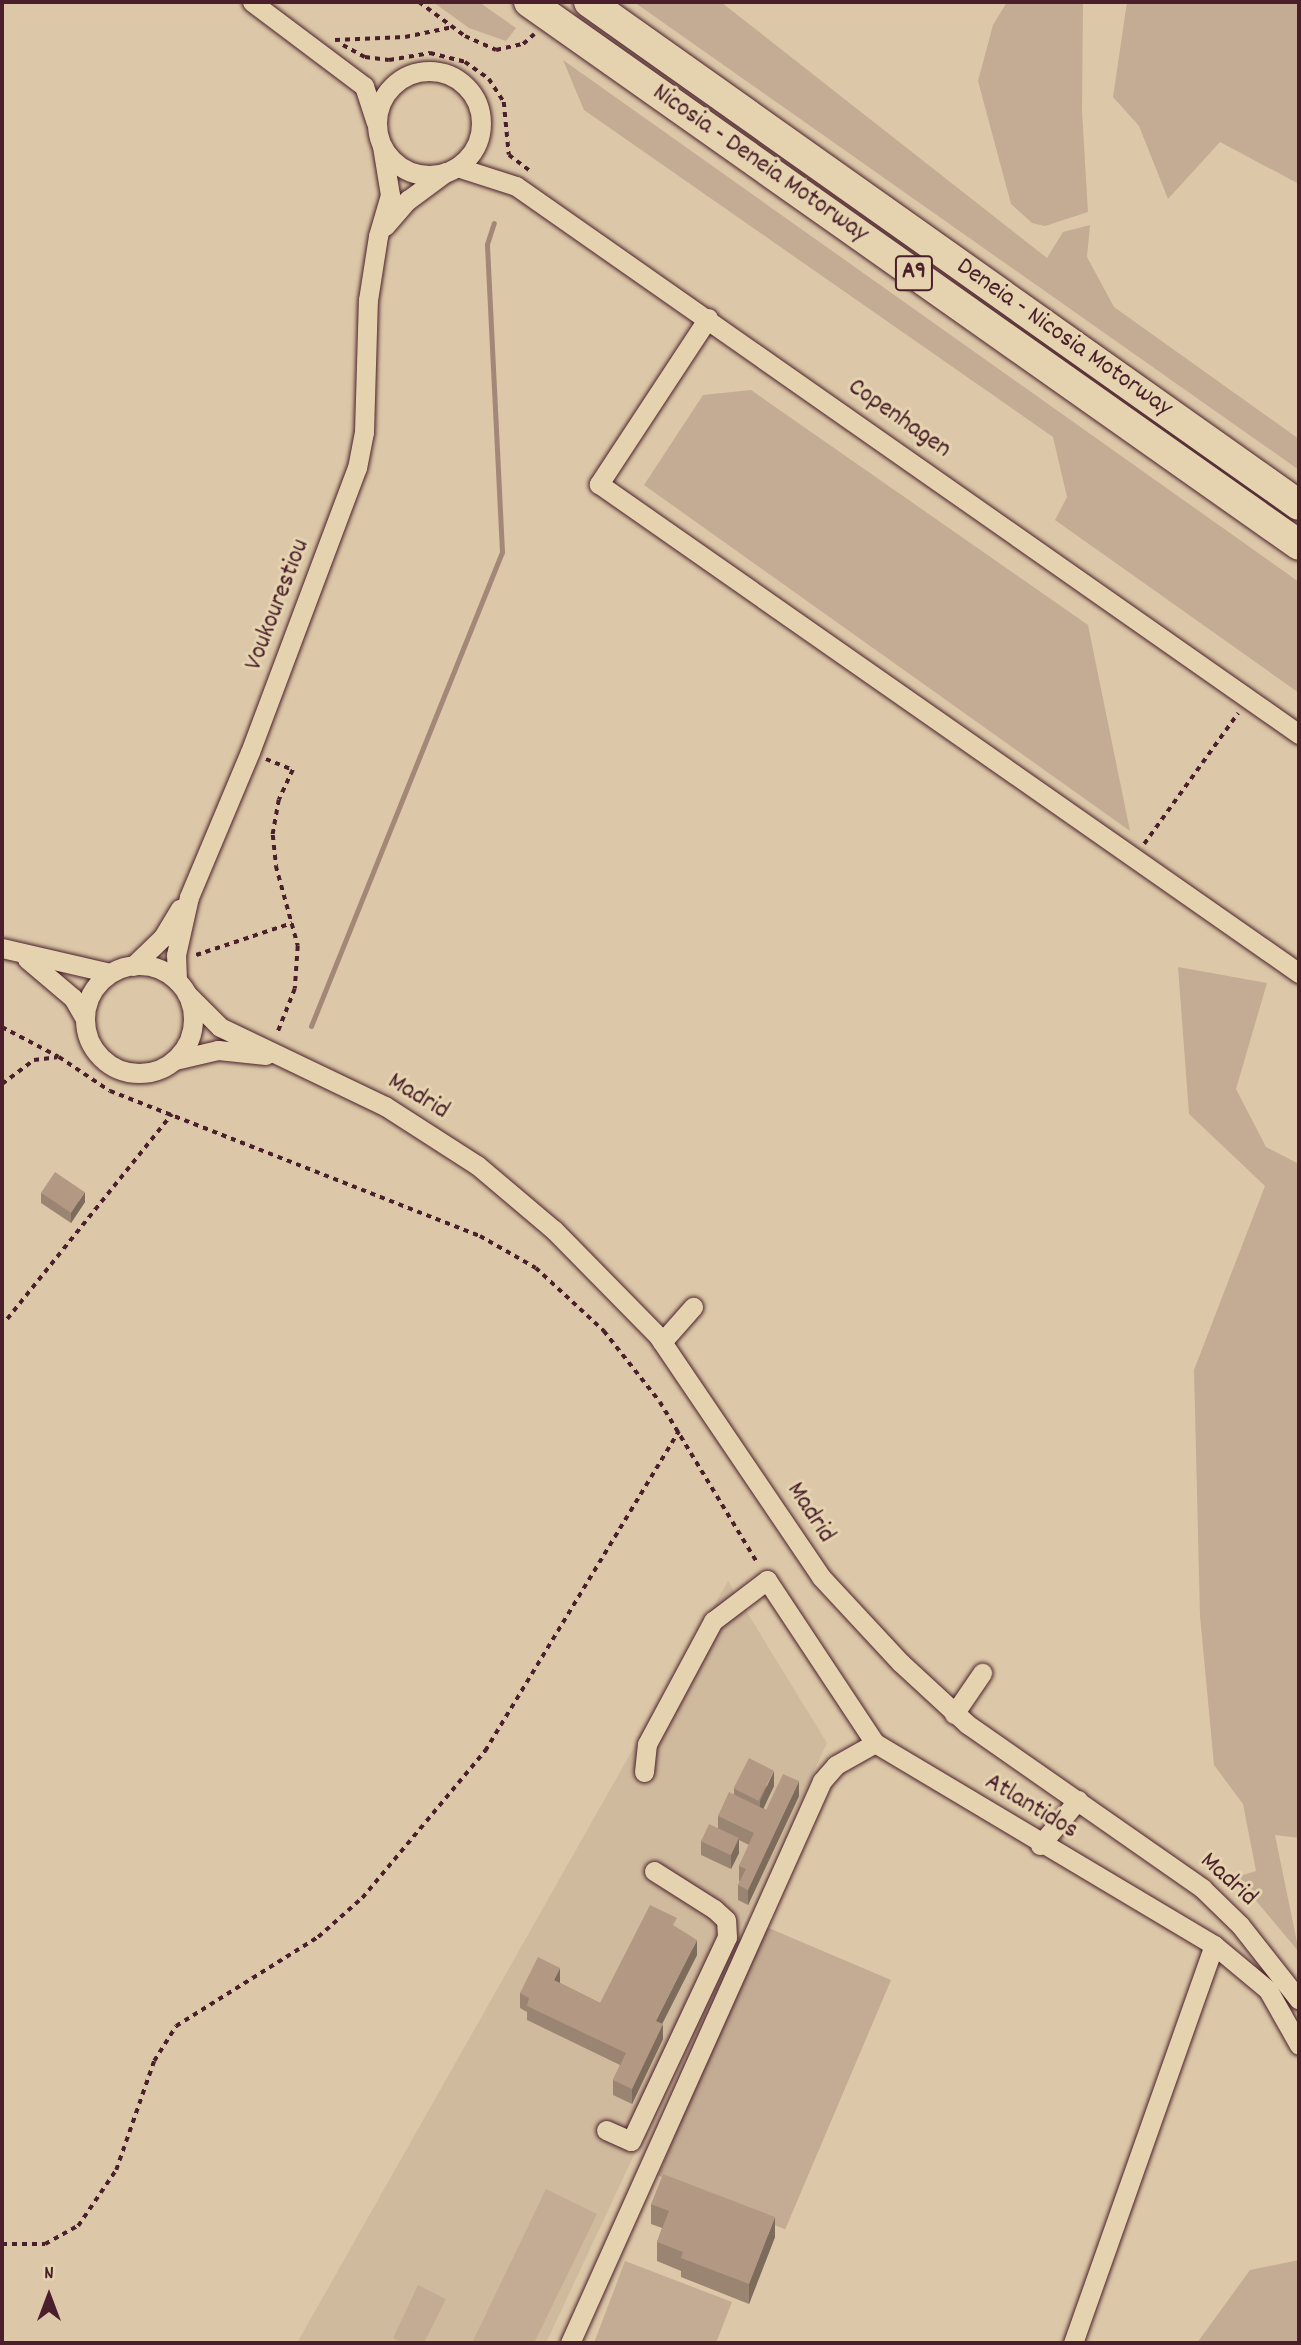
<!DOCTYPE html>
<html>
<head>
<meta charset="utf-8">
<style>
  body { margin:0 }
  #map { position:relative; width:1301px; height:2345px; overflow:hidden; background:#dcc8a8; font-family:Dekko,sans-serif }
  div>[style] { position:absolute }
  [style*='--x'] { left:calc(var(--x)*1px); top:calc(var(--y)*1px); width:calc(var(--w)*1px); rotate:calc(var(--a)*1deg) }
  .built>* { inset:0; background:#d0ba9d }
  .green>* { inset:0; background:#c3ac93; transform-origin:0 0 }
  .stream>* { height:5px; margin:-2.5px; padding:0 2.5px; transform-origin:2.5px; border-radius:2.5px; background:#a38778 }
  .path>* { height:3.5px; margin-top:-1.75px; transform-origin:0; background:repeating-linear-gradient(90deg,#4a1f2b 0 5px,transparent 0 10px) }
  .roads { filter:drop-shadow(0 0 2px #4a1f2b) drop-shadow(0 0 2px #4a1f2b) }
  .minor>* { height:19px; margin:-9.5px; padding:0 9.5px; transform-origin:9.5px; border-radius:9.5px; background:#e5d3b0 }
  .minor>.ring { margin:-9.5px; padding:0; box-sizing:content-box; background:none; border:19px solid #e5d3b0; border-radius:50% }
  .highway>* { height:30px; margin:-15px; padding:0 15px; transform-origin:15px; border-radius:15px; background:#e5d3b0 }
  .wall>* { inset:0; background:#9a8472 }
  .shaded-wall>* { inset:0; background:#7d6b5c }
  .building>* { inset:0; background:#b39984; transform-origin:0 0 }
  span { translate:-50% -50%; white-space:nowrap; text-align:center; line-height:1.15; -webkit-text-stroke:6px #e5d3b0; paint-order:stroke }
  .shield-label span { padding:2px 5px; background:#e5d3b0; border:2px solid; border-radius:5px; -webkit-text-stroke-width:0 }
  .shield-label { font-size:24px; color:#4a1f2b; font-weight:700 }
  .street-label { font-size:26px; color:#4a1f2b }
  .frame { position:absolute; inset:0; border:4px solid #4a1f2b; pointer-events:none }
  .north { position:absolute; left:14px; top:2261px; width:70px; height:70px; -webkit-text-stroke:5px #e5d3b0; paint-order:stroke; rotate:0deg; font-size:19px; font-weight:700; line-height:28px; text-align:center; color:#4a1f2b }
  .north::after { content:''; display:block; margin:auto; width:24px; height:32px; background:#4a1f2b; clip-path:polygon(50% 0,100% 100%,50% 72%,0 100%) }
</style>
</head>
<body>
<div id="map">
  <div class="built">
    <i style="clip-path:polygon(728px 1581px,827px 1743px,546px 2343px,297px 2343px)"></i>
  </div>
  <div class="green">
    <i style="clip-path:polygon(433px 2px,479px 2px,516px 28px,506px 41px,469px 28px)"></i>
    <i style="clip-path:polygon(634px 2px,721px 2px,1047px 258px,1063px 232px,1090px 225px,1087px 257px,1114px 307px,1299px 439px,1299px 470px)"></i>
    <i style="clip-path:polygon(1007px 2px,1083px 2px,1082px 111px,1088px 212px,1045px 226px,1032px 223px,1011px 204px,978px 81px,993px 25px)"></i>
    <i style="clip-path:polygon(1127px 2px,1299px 2px,1299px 184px,1220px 142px,1168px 199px,1139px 126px,1113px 97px)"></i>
    <i style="clip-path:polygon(563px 60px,1299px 582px,1299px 693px,1055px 520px,1067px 497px,1053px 437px,584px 110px)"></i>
    <i style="clip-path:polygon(751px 390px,1088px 625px,1130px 831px,644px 485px,703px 395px)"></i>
    <i style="clip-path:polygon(1178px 967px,1267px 983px,1236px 1089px,1266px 1147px,1299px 1164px,1299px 1838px,1275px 1835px,1299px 1952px,1236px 1877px,1256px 1871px,1243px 1804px,1214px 1765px,1200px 1616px,1194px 1370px,1265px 1186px,1189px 1114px)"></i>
    <i style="left:764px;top:1926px;width:138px;height:271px;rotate:23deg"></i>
    <i style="clip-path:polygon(546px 2189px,597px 2214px,534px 2343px,472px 2343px)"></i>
    <i style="clip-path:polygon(1299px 2260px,1299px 2343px,1197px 2343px,1250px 2270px)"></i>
    <i style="clip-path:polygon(625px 2261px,732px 2302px,716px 2343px,594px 2343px)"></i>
    <i style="clip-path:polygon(418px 2285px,446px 2299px,424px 2343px,403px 2343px,393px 2338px)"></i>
  </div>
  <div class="stream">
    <i style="--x:311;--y:1026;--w:511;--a:-68.05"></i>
    <i style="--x:502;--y:552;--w:308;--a:-92.8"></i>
    <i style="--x:487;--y:244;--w:22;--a:-72"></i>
  </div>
  <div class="path">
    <i style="--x:419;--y:2;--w:57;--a:36.5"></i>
    <i style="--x:465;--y:36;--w:34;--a:24"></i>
    <i style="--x:496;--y:50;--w:28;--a:-13"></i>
    <i style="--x:523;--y:44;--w:15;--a:-42"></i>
    <i style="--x:335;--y:40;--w:70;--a:-2.5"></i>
    <i style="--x:405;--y:37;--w:49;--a:-11.8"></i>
    <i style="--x:343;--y:45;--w:25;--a:29"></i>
    <i style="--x:365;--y:57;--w:24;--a:7"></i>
    <i style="--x:389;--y:60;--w:42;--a:-9.7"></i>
    <i style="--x:430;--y:53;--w:36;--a:14"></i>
    <i style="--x:465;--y:62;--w:29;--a:35"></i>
    <i style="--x:489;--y:79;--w:27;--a:57"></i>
    <i style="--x:504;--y:102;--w:53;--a:84.6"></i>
    <i style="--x:509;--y:155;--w:25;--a:37"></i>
    <i style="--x:266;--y:759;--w:29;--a:22"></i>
    <i style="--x:293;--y:770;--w:33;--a:115"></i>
    <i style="--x:279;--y:800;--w:36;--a:100"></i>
    <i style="--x:273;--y:835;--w:31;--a:84"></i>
    <i style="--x:276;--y:866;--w:83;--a:74.6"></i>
    <i style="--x:298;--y:946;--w:43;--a:94"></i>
    <i style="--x:295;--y:989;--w:46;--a:111.6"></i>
    <i style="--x:1144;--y:844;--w:161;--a:-54.3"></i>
    <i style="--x:196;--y:955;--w:101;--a:-18.4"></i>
    <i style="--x:2;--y:1027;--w:64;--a:27.8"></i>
    <i style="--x:59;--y:1057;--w:61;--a:33.7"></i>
    <i style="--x:110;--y:1091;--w:397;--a:21.4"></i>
    <i style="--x:480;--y:1236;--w:64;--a:29.7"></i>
    <i style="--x:536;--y:1268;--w:93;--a:42.8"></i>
    <i style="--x:604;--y:1331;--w:90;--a:51.7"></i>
    <i style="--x:660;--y:1402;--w:189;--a:58.8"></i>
    <i style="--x:2;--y:1084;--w:40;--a:-37"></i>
    <i style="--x:34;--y:1060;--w:23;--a:-7"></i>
    <i style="--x:7;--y:1319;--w:263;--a:-51.2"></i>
    <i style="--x:2;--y:2244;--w:43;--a:0"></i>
    <i style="--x:45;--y:2244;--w:38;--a:-29"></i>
    <i style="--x:78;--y:2226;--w:68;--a:-55.8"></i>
    <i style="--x:116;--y:2170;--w:115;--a:-70.8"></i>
    <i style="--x:154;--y:2061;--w:41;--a:-57.8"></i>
    <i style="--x:176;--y:2026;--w:168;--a:-32.1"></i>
    <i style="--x:318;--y:1937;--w:59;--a:-41.6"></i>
    <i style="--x:362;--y:1898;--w:192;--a:-50.1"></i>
    <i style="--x:485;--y:1751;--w:374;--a:-58.8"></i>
  </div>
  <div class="roads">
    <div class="minor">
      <i style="--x:252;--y:2;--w:140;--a:36.9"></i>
      <i style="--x:364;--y:86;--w:38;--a:72"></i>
      <i class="ring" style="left:377px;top:71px;width:85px;height:85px"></i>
      <i style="--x:457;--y:167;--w:62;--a:17.9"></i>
      <i style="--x:516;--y:186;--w:956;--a:34.99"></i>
      <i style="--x:385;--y:226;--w:35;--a:-49"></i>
      <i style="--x:408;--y:200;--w:47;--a:-36.4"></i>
      <i style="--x:708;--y:318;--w:199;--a:123.3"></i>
      <i style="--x:599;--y:484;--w:854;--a:34.94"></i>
      <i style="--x:2;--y:948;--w:111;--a:13"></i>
      <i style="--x:27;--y:959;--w:60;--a:40.3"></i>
      <i style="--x:73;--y:998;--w:24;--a:60"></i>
      <i class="ring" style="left:85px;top:965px;width:89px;height:89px"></i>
      <i style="--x:133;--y:966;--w:42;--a:-44"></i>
      <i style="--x:163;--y:937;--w:33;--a:-59"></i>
      <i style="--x:177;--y:981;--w:26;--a:-92"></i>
      <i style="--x:176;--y:955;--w:59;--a:-77.4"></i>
      <i style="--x:189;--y:897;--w:157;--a:-67.2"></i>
      <i style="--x:250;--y:752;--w:303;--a:-69.4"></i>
      <i style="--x:357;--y:468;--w:37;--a:-79"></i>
      <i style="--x:364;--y:432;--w:132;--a:-88.3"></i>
      <i style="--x:368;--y:300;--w:65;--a:-81.1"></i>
      <i style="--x:378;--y:236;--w:43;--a:-73.7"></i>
      <i style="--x:390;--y:195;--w:50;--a:-99.3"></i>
      <i style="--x:188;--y:995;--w:45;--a:45"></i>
      <i style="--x:220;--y:1027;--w:183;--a:25.6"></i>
      <i style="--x:385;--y:1106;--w:109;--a:32.7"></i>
      <i style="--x:477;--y:1165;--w:101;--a:40.2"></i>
      <i style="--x:554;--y:1230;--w:148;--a:45.5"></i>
      <i style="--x:658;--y:1336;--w:291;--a:55.9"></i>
      <i style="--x:821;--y:1577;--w:117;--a:47.1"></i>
      <i style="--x:901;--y:1663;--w:90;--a:42.7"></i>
      <i style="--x:967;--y:1724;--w:287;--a:34.9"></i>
      <i style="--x:1202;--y:1888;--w:53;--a:44.2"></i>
      <i style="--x:1240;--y:1925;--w:95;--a:51.8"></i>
      <i style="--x:175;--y:1060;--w:44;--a:-13.1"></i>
      <i style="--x:218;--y:1050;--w:48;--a:5.9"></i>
      <i style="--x:662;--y:1342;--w:47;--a:-48.5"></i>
      <i style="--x:954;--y:1714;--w:50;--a:-55.7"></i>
      <i style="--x:644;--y:1772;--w:28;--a:-84"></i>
      <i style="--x:647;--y:1744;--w:140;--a:-61.8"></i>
      <i style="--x:713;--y:1621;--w:68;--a:-37.2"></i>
      <i style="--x:767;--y:1580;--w:196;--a:56.5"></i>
      <i style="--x:875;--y:1743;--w:395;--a:30.8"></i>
      <i style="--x:1214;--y:1945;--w:70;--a:39.8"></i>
      <i style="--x:1268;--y:1990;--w:63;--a:60.6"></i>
      <i style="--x:1040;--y:1845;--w:59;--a:-49.8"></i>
      <i style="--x:606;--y:2130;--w:27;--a:24"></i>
      <i style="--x:631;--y:2141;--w:225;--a:-64.8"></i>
      <i style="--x:727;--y:1937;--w:17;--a:-93"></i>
      <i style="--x:726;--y:1920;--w:16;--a:-137"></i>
      <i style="--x:714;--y:1909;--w:71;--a:-147.7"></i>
      <i style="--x:570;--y:2343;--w:616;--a:-65.85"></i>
      <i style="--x:822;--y:1781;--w:21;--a:-49"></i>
      <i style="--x:836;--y:1765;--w:45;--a:-29.4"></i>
      <i style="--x:1073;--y:2343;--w:422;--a:-70.5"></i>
    </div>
    <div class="highway">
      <i style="--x:529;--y:2;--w:942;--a:35.19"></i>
      <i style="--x:589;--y:2;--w:870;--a:35.32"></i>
    </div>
  </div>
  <div class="wall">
    <i style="clip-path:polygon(41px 1193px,85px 1202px,71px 1223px,41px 1203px)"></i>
    <i style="clip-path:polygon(774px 1786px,763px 1808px,766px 1810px,799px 1796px,748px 1905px,738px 1900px,738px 1885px,740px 1881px,739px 1881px,739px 1866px,749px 1845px,739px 1840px,739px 1853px,731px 1869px,701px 1855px,701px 1841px,718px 1829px,718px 1816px,734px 1795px,734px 1788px)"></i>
    <i style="clip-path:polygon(677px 1928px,697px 1955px,662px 2024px,663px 2039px,632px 2104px,613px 2095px,613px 2080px,620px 2065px,527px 2020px,527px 2012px,520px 2008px,520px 1993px,560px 1982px,560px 1983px,600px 2003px)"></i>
    <i style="clip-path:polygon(651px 2204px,775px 2237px,749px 2304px,681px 2277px,681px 2271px,657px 2261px,657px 2242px,662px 2228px,651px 2224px)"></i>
  </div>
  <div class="shaded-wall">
    <i style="clip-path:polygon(85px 1192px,85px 1202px,71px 1223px,71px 1213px)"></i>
    <i style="clip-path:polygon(774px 1771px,774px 1786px,760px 1816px,760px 1801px)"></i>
    <i style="clip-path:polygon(799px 1781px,799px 1796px,748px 1905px,748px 1890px)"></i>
    <i style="clip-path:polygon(739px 1838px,739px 1853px,731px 1869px,731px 1854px)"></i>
    <i style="clip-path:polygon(697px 1940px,697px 1955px,656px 2036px,656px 2021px)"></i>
    <i style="clip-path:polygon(560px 1968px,560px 1982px,554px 1995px,554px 1980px)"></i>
    <i style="clip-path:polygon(663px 2024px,663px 2039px,632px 2104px,632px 2089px)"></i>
    <i style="clip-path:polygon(775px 2217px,775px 2237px,749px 2304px,749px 2284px)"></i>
  </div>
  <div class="building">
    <i style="left:55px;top:1172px;width:36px;height:25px;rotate:34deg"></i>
    <i style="left:749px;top:1758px;width:28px;height:34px;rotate:27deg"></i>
    <i style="clip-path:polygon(783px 1774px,799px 1781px,748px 1890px,738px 1885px,746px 1869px,739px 1866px,754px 1833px,718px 1816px,729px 1792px,766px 1810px)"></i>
    <i style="left:709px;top:1824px;width:33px;height:19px;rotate:25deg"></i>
    <i style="clip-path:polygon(650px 1905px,677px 1918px,673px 1925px,697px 1940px,656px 2021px,663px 2024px,632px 2089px,613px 2080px,626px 2053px,527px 2006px,529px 1998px,520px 1993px,538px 1957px,560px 1968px,554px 1980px,600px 2003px)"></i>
    <i style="clip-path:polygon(663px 2174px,775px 2217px,749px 2284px,681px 2258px,683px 2252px,657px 2242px,669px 2211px,651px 2204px)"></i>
  </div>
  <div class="shield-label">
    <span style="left:914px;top:273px">A9</span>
  </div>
  <div class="street-label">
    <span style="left:760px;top:164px;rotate:35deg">Nicosia - Deneia Motorway</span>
    <span style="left:1064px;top:338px;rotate:35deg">Deneia - Nicosia Motorway</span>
    <span style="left:899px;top:419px;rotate:35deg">Copenhagen</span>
    <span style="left:278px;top:605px;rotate:-69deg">Voukourestiou</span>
    <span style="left:418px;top:1097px;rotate:31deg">Madrid</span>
    <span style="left:810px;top:1513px;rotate:57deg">Madrid</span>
    <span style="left:1031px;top:1807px;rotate:31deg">Atlantidos</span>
    <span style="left:1228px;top:1880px;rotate:42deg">Madrid</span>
  </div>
  <div class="frame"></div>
  <div class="north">N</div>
</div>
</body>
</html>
